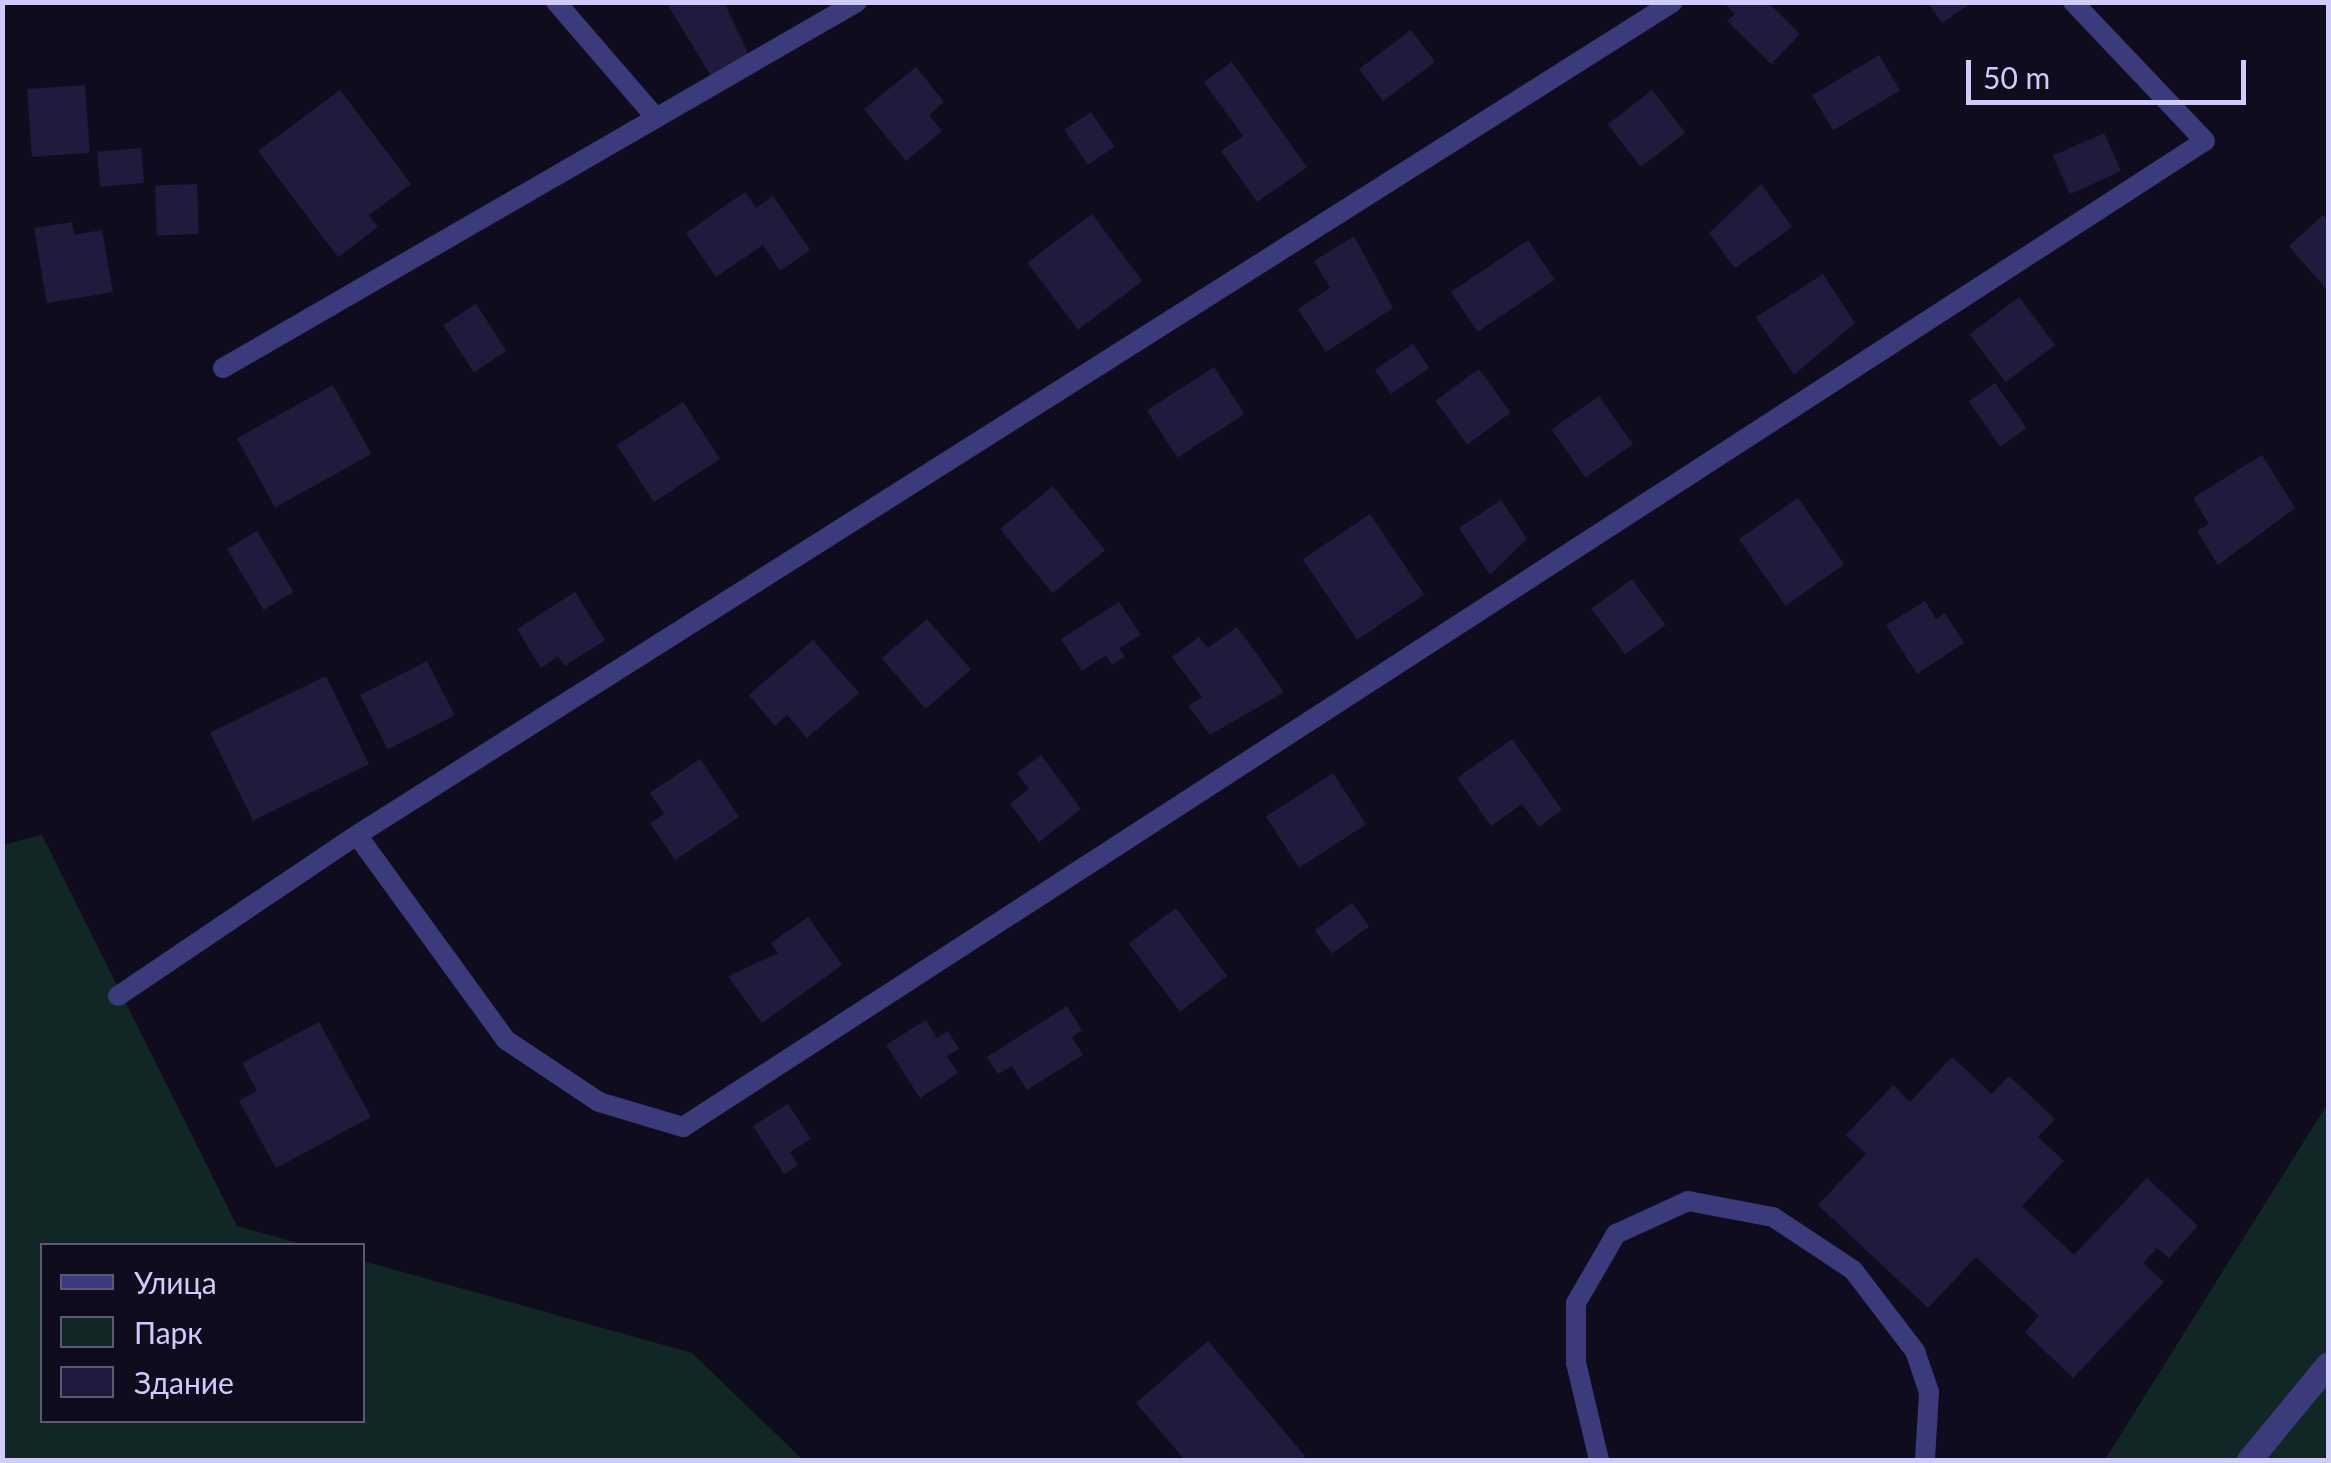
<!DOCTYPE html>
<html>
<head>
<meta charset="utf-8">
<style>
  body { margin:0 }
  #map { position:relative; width:2331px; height:1463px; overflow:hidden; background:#0f0d1d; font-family:Lato,sans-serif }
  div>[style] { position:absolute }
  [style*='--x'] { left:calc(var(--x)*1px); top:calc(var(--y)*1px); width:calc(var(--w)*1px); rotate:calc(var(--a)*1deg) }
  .green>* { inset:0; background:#102726 }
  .building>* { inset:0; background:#201a3d; transform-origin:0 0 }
  .lane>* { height:20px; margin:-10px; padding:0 10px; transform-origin:10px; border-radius:10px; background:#3b3a7a }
  .street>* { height:25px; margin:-12.5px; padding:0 12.5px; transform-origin:12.5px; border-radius:12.5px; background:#3b3a7a }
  span { translate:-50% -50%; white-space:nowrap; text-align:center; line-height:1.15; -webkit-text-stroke:8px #0f0d1d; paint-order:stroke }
  .frame { position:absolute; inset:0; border:5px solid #d0cbfd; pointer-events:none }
  .legend { position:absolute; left:40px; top:1243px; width:325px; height:180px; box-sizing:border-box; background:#0f0d1d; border:2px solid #5c5977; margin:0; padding:12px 18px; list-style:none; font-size:30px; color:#d0cbfd }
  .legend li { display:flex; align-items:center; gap:20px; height:50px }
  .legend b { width:50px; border:2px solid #5c5977 }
  .scale { position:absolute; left:1966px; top:60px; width:280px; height:45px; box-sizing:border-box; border:5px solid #d0cbfd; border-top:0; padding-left:12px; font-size:30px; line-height:35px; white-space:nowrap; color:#d0cbfd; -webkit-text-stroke:8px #0f0d1d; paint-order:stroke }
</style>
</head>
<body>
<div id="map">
  <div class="green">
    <i style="clip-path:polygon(42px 835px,237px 1226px,305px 1245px,42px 1246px,42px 1420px,362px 1420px,363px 1261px,692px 1353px,803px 1460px,3px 1460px,3px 845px)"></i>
    <i style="clip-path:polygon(2328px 1103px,2328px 1460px,2103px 1460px,2106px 1458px)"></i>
  </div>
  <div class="building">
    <i style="clip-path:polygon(666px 2px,724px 2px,748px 53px,711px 76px)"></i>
    <i style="clip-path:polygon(1723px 2px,1768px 2px,1800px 34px,1771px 64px,1727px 21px,1735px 14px)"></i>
    <i style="clip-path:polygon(1928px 2px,1973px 2px,1942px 23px)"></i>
    <i style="left:1411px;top:30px;width:40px;height:65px;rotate:53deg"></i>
    <i style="left:1879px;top:55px;width:41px;height:78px;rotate:59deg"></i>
    <i style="clip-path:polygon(1232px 62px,1307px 167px,1257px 202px,1221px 151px,1243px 136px,1204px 82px)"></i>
    <i style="clip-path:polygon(916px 67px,944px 102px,929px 115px,942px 131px,906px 161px,864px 109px)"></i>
    <i style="left:85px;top:85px;width:68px;height:58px;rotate:86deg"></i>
    <i style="clip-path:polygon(340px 90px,411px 184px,369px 215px,378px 227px,338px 257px,258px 151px)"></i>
    <i style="left:1652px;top:90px;width:54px;height:56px;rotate:52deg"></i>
    <i style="left:1091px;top:112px;width:42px;height:32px;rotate:56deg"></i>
    <i style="left:2104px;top:133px;width:42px;height:56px;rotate:66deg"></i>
    <i style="left:141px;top:148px;width:35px;height:44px;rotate:85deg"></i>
    <i style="left:197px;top:184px;width:50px;height:42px;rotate:88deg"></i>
    <i style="clip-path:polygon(1761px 184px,1792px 227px,1735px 268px,1709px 233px)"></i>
    <i style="clip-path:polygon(745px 192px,756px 208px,773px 196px,810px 250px,780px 271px,763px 245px,716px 277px,686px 233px)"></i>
    <i style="left:1092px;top:214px;width:84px;height:81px;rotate:53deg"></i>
    <i style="clip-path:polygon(2323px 215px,2328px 221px,2328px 291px,2289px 246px)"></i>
    <i style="clip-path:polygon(72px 222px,74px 235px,102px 230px,113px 292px,47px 303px,34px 228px)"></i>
    <i style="clip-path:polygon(1354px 236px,1393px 308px,1326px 352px,1298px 309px,1330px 288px,1314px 261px)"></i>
    <i style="left:1528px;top:240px;width:48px;height:93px;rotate:56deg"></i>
    <i style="clip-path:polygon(1823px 274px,1855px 323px,1794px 375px,1756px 317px)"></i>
    <i style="left:2019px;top:297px;width:60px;height:62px;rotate:53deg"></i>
    <i style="left:476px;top:304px;width:56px;height:39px;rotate:57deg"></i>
    <i style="left:1413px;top:344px;width:29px;height:46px;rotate:56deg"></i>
    <i style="left:1214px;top:367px;width:56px;height:80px;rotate:57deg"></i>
    <i style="left:1479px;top:369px;width:54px;height:54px;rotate:54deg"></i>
    <i style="left:1995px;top:383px;width:55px;height:32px;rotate:55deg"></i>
    <i style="left:333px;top:385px;width:79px;height:110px;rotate:61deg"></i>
    <i style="left:1599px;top:396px;width:59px;height:58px;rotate:55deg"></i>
    <i style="left:683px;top:402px;width:68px;height:79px;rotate:57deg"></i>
    <i style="clip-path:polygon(2262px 455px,2295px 508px,2218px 565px,2197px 531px,2209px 524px,2193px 498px)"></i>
    <i style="left:1053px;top:486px;width:83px;height:68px;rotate:51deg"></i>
    <i style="left:1798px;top:498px;width:81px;height:72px;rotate:55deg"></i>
    <i style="clip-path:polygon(1501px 500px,1527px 539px,1490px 575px,1459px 528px)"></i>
    <i style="left:1370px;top:514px;width:97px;height:81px;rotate:56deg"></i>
    <i style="left:257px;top:531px;width:71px;height:35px;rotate:59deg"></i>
    <i style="left:1632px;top:579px;width:57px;height:50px;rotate:54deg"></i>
    <i style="clip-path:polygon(575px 592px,605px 640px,565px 666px,558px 656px,541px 668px,517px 629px)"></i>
    <i style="clip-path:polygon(1925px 601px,1936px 619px,1945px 613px,1964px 643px,1917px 674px,1886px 625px)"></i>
    <i style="clip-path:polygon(1119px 602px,1141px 635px,1119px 648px,1125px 657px,1112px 665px,1106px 655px,1082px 671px,1061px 639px)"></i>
    <i style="left:927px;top:619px;width:67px;height:60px;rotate:49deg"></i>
    <i style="clip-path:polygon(1237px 627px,1284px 692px,1210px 735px,1188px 706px,1202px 697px,1172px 657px,1199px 637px,1208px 648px)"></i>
    <i style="clip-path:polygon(813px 640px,859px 693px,807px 738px,787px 715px,775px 726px,749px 695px)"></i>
    <i style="left:427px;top:661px;width:61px;height:75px;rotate:63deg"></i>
    <i style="left:326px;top:676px;width:98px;height:129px;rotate:64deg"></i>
    <i style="clip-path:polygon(1512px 739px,1562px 810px,1539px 827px,1522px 804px,1491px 826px,1457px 778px)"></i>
    <i style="clip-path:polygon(1041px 755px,1081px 809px,1039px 842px,1010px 804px,1029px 789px,1017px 773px)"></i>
    <i style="clip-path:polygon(700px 759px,739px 817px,675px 860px,650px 823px,664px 814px,650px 793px)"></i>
    <i style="left:1333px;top:773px;width:61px;height:80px;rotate:57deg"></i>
    <i style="left:1352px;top:903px;width:29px;height:46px;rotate:54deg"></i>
    <i style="left:1176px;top:908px;width:85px;height:59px;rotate:53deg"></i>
    <i style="clip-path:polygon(808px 917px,842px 965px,762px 1023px,728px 976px,778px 953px,771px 943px)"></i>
    <i style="clip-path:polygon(1067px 1006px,1082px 1030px,1072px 1037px,1083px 1055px,1027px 1090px,1012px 1066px,998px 1074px,987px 1057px)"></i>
    <i style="clip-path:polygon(926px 1020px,937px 1038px,948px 1031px,959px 1049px,947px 1056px,958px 1073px,920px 1098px,886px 1045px)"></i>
    <i style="clip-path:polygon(319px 1022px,371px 1117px,276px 1168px,239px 1101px,257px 1091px,242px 1063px)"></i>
    <i style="clip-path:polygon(1952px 1057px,1992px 1094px,2009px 1076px,2055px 1119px,2038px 1137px,2064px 1161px,2022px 1206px,2074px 1255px,2147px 1178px,2198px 1226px,2169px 1258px,2157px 1248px,2143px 1263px,2164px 1282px,2073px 1378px,2025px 1332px,2039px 1316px,1976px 1257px,1928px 1308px,1818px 1205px,1866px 1154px,1846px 1135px,1893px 1085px,1910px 1102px)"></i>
    <i style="clip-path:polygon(788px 1104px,811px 1139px,790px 1152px,798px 1165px,784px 1174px,753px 1126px)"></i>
    <i style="clip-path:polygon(1208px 1341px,1305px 1456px,1300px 1460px,1185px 1460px,1136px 1403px)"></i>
  </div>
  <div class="lane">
    <i style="--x:556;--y:2;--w:153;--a:49.2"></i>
    <i style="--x:223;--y:368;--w:732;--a:-30"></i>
    <i style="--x:357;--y:835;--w:253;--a:54"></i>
    <i style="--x:506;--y:1040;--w:112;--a:33.7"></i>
    <i style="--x:599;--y:1102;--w:88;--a:16.6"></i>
    <i style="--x:683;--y:1127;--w:1813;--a:-32.94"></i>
    <i style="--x:2205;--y:141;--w:192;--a:-133.5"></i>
    <i style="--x:118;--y:996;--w:288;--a:-34"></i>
    <i style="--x:357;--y:835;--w:1557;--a:-32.33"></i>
    <i style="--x:1599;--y:1460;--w:100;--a:-103.3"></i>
    <i style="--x:1576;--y:1363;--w:60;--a:-90"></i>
    <i style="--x:1576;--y:1303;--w:80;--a:-59.9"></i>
    <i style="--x:1616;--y:1234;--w:79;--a:-24.6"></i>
    <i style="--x:1688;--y:1201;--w:86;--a:10.7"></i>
    <i style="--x:1773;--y:1217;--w:96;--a:33.5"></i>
    <i style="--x:1853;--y:1270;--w:102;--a:52.6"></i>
    <i style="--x:1915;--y:1351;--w:43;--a:71.1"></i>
    <i style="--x:1929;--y:1392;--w:68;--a:93.4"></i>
  </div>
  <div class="street">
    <i style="--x:2249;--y:1460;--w:124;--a:-50.5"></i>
  </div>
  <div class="frame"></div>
  <ul class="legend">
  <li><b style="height:12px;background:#3b3a7a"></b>Улица</li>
  <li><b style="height:28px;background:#102726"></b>Парк</li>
  <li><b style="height:28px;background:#201a3d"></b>Здание</li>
  </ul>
  <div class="scale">50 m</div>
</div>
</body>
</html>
